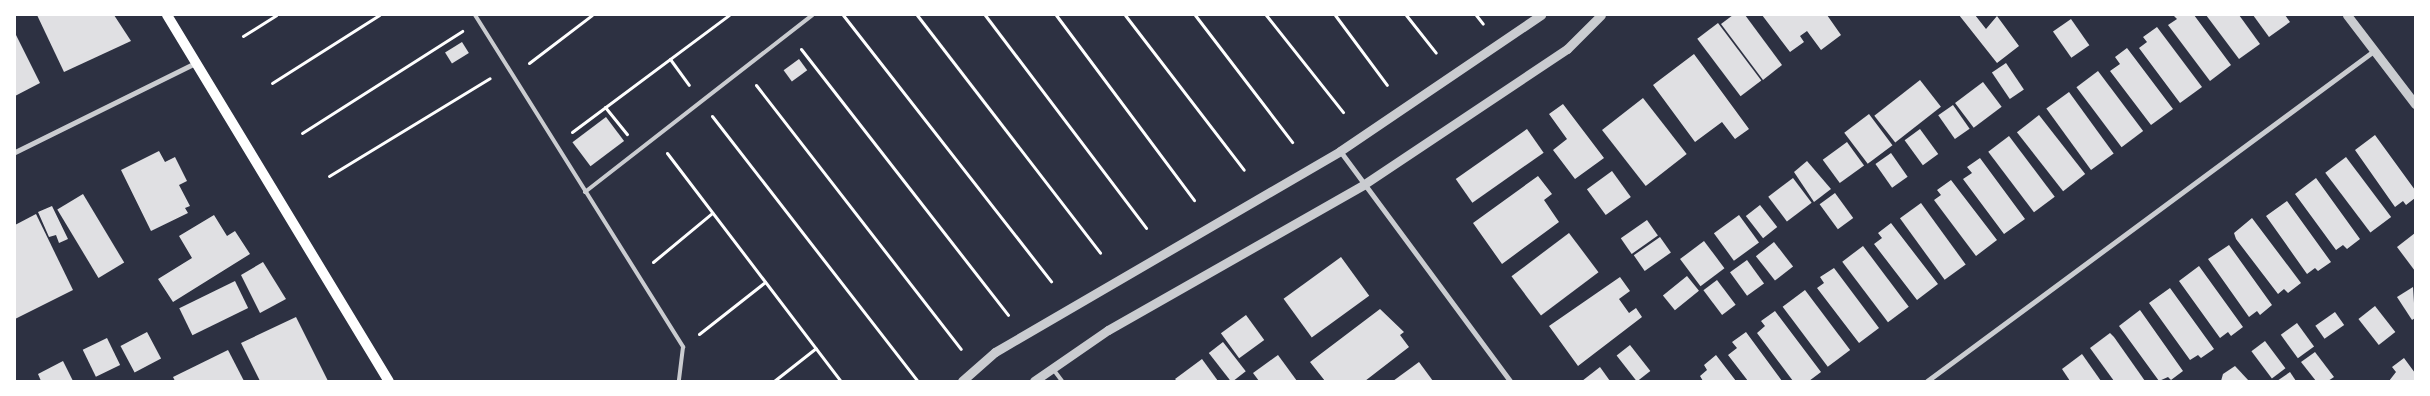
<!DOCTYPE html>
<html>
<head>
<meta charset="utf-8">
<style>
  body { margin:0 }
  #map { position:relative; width:2430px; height:396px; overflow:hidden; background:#2d3142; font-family:Lora,serif }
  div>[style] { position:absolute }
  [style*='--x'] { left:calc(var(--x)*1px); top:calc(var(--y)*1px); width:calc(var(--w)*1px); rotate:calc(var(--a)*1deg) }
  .building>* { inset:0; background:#e0e0e3; transform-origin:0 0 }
  .path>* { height:3px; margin:-1.5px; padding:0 1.5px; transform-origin:1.5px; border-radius:1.5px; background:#fff }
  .service>* { height:4px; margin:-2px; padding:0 2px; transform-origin:2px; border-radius:2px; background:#caccd0 }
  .minor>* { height:5px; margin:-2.5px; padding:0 2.5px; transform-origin:2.5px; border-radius:2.5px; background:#caccd0 }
  .tertiary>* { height:9px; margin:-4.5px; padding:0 4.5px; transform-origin:4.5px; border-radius:4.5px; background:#caccd0 }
  .secondary>* { height:10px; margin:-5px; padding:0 5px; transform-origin:5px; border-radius:5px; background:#fff }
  span { translate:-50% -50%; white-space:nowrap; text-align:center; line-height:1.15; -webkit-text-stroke:4px #fff; paint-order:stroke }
  .frame { position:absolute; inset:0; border:16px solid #fff; pointer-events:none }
</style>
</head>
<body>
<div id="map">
  <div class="building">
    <i style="clip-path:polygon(37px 15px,114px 15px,131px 41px,64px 72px)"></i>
    <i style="clip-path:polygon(1733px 15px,1745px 15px,1782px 65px,1763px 80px,1721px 24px)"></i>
    <i style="clip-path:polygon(1762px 15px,1827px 15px,1841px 35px,1821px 50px,1807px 31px,1800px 36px,1804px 42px,1790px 52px)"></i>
    <i style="clip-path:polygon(1959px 15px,1975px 15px,1986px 29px,1997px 16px,2019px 46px,1997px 63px)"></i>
    <i style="clip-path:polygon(2173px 15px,2194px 15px,2231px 65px,2210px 81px,2168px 25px,2177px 19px)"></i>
    <i style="clip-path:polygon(2206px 15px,2239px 15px,2260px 44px,2239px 59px)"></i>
    <i style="clip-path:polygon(2253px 15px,2285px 15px,2290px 22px,2269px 37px)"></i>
    <i style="left:2071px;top:19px;width:32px;height:22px;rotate:55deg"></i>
    <i style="left:1718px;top:23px;width:72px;height:26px;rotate:53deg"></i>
    <i style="clip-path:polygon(2157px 27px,2202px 87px,2180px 103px,2139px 48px,2147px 42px,2143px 37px)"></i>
    <i style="clip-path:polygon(15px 33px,40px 83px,15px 96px)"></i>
    <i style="left:462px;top:42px;width:13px;height:20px;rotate:58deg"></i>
    <i style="clip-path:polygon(2127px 48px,2173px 109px,2151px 125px,2110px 71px,2120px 64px,2115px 57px)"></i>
    <i style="clip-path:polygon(1694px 54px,1749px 129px,1735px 139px,1722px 122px,1695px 142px,1653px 85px)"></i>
    <i style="left:799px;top:59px;width:14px;height:19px;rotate:54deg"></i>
    <i style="left:2006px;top:63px;width:32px;height:17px;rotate:56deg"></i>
    <i style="left:2098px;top:71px;width:75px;height:27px;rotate:53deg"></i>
    <i style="left:1920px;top:80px;width:34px;height:58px;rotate:52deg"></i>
    <i style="left:1983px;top:82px;width:31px;height:35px;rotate:53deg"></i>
    <i style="left:2069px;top:92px;width:76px;height:28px;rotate:54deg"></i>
    <i style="left:1643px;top:98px;width:71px;height:52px;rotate:52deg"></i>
    <i style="clip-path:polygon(1563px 104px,1604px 158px,1575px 179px,1553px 150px,1567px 139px,1549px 114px)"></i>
    <i style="left:1953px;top:105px;width:29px;height:18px;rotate:55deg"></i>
    <i style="left:1869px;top:114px;width:39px;height:31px;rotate:53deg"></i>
    <i style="left:2039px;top:115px;width:75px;height:28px;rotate:52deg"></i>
    <i style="left:606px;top:117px;width:30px;height:42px;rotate:53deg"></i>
    <i style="left:1527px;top:129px;width:29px;height:87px;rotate:55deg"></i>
    <i style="left:1920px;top:129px;width:31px;height:19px;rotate:54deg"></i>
    <i style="clip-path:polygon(2375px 135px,2415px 190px,2415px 198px,2406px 205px,2403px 201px,2395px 207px,2355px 150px)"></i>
    <i style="left:2009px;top:136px;width:76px;height:26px;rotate:53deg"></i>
    <i style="left:1847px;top:142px;width:29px;height:30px;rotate:54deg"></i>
    <i style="clip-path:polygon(159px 151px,165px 162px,175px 157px,187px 181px,179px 185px,190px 206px,185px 208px,188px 213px,151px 231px,121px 170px)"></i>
    <i style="left:1891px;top:153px;width:29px;height:19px;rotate:55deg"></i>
    <i style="left:2346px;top:157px;width:75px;height:26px;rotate:53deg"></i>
    <i style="clip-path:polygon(1980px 158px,2025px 219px,2004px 234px,1963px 179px,1972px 173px,1967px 167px)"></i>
    <i style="clip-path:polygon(1807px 161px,1831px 189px,1814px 202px,1794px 172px)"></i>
    <i style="left:1612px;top:171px;width:32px;height:31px;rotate:54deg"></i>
    <i style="clip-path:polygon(1538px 176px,1552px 194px,1544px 200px,1559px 222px,1502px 264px,1473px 223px)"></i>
    <i style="left:1793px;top:178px;width:31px;height:31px;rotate:53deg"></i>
    <i style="clip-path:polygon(2316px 178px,2360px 239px,2347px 249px,2343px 245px,2336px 250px,2295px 194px)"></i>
    <i style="clip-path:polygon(1951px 180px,1997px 240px,1976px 256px,1934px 200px,1941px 195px,1937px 190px)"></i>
    <i style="left:1835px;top:193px;width:31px;height:19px;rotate:54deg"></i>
    <i style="left:83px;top:194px;width:80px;height:30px;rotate:59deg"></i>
    <i style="clip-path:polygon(2287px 201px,2331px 262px,2318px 271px,2315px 268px,2307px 274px,2266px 216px)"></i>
    <i style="left:1921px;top:203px;width:76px;height:26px;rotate:54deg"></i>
    <i style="left:1760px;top:205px;width:28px;height:18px;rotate:52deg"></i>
    <i style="clip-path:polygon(52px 206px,68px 239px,59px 243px,56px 235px,49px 237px,38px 212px)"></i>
    <i style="clip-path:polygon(36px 214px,73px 290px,15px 319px,15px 225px)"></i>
    <i style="clip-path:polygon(214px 215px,227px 236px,235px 231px,250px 254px,173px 302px,158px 279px,192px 258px,179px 236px)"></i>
    <i style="left:1739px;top:215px;width:34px;height:31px;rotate:54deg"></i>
    <i style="clip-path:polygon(2252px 218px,2301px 283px,2288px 293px,2284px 289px,2278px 294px,2236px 239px,2234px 233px)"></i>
    <i style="left:1647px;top:220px;width:19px;height:32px;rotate:55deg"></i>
    <i style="clip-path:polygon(1891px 223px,1938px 284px,1917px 300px,1874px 244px,1882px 238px,1878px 233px)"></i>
    <i style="left:1569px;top:233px;width:49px;height:72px;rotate:53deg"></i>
    <i style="clip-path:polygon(2415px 233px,2415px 271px,2397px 247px)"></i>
    <i style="left:1660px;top:237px;width:19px;height:32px;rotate:55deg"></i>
    <i style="left:1704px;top:241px;width:34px;height:30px;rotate:53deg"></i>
    <i style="left:1774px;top:242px;width:31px;height:23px;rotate:52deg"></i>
    <i style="clip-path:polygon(2229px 245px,2272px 305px,2260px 315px,2257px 311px,2249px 317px,2208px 259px)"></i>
    <i style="left:1863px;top:246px;width:76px;height:26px;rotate:53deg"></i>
    <i style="left:1341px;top:257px;width:48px;height:71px;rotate:54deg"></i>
    <i style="left:1747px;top:260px;width:29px;height:21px;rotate:54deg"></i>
    <i style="clip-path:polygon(263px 262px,286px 299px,260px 313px,241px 275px)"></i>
    <i style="clip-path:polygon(2199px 266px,2243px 327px,2231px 336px,2228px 332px,2220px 338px,2179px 281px)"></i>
    <i style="clip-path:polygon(1834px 268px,1879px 328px,1859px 343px,1817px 288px,1824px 283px,1820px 277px)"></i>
    <i style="left:1687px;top:276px;width:19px;height:31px;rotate:51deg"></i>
    <i style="clip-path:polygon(1620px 277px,1630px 291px,1619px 299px,1629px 313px,1636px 308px,1642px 317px,1578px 366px,1549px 326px)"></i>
    <i style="left:1717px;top:280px;width:31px;height:17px;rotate:53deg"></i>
    <i style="left:235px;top:281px;width:30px;height:62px;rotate:64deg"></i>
    <i style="clip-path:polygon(2413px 287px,2415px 318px,2412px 320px,2397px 297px)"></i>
    <i style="clip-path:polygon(2170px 288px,2214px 349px,2201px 358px,2198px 355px,2190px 360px,2149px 303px)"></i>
    <i style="left:1805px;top:290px;width:75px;height:28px;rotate:53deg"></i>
    <i style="left:2375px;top:306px;width:33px;height:21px;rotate:52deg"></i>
    <i style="clip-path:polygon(1380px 309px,1404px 332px,1400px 335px,1409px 347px,1365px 381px,1325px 381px,1310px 362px)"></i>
    <i style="clip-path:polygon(2140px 310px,2183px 371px,2171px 380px,2168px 377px,2159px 381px,2119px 326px)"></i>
    <i style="clip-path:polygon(1775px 311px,1821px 372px,1809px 381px,1793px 381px,1757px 333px,1765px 326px,1761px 321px)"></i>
    <i style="left:2335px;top:312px;width:16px;height:24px;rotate:55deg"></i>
    <i style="left:1246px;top:315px;width:31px;height:31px;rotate:54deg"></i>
    <i style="clip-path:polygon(296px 317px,328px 381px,260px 381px,241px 343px)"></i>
    <i style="left:2297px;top:323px;width:29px;height:20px;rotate:54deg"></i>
    <i style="left:147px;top:332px;width:30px;height:30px;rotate:62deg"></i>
    <i style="clip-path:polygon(1746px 332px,1782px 381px,1748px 381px,1728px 355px,1737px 348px,1732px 342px)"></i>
    <i style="clip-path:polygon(2110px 333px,2114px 337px,2145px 381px,2114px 381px,2090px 348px)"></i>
    <i style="left:107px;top:338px;width:30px;height:27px;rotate:64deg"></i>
    <i style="left:2265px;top:341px;width:34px;height:17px;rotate:53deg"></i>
    <i style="left:1223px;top:342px;width:37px;height:18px;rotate:52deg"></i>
    <i style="left:1630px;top:345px;width:33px;height:17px;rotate:52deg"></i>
    <i style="clip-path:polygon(228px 350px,244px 381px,175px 381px,173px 377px)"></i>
    <i style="clip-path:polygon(2315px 352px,2334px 377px,2328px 381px,2316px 381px,2301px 362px)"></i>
    <i style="clip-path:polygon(2082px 354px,2101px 381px,2070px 381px,2062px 369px)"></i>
    <i style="clip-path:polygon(1278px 355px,1297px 381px,1259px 381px,1253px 373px)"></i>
    <i style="clip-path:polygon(1716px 355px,1736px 381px,1703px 381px,1700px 376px,1707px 370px,1704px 365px)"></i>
    <i style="clip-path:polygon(2404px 358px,2415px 373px,2415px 381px,2389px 381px,2396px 372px,2392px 367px)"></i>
    <i style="clip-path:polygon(1202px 359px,1218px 381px,1177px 381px,1175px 379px)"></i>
    <i style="clip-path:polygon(63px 361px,73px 381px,41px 381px,38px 374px)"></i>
    <i style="clip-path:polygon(1419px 362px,1433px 381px,1393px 381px)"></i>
    <i style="clip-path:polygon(2235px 366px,2249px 381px,2221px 381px,2223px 374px)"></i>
    <i style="clip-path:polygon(1600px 367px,1610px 381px,1582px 381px)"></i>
    <i style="clip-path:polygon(2290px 372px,2296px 381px,2277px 381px)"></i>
  </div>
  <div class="path">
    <i style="--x:843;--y:15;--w:338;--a:52"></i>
    <i style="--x:917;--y:15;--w:300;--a:52.4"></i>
    <i style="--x:985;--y:15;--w:267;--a:52.9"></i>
    <i style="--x:1056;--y:15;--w:231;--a:53.3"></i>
    <i style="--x:1125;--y:15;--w:195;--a:52.5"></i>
    <i style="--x:1195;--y:15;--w:160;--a:52.6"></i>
    <i style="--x:1266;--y:15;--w:124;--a:51.6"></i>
    <i style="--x:1335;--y:15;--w:87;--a:53.4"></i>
    <i style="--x:1406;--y:15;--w:48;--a:51.7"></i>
    <i style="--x:1476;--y:15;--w:11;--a:52"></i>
    <i style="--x:243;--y:36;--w:39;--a:-32"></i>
    <i style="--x:801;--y:49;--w:337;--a:52.1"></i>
    <i style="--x:670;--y:59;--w:32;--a:54"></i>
    <i style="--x:529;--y:63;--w:79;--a:-37.3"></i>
    <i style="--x:272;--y:83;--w:127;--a:-32.4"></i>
    <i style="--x:756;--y:85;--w:334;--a:52.2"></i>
    <i style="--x:605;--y:107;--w:35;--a:51"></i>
    <i style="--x:712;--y:116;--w:334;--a:52.2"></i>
    <i style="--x:572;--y:132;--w:196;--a:-36.7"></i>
    <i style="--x:302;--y:133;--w:190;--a:-32.5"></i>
    <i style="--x:667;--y:153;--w:287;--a:52.7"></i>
    <i style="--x:329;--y:176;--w:188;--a:-31.3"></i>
    <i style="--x:653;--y:262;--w:77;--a:-39.7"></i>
    <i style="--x:699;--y:334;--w:84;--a:-38.2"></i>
    <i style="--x:774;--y:381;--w:53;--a:-38.2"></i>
  </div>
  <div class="service">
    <i style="--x:475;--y:15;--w:392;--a:57.9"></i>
    <i style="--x:683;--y:347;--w:34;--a:97"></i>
    <i style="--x:585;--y:192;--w:288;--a:-37.9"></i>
    <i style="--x:1053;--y:369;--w:15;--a:53"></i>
  </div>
  <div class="minor">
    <i style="--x:1340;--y:151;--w:286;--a:53.5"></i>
    <i style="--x:15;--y:152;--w:201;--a:-26.3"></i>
    <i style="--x:1927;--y:381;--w:557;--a:-36.46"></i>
  </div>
  <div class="tertiary">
    <i style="--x:2347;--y:15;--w:112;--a:52.6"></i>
    <i style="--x:962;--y:381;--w:44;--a:-41.3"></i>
    <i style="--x:995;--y:352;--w:399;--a:-30.2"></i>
    <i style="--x:1340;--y:151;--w:243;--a:-34.1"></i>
    <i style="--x:1034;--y:381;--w:90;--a:-34.6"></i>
    <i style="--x:1108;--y:330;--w:293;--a:-29.6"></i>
    <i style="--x:1363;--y:185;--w:245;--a:-33.7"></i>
    <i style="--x:1567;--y:49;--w:48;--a:-45"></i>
  </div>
  <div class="secondary">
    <i style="--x:167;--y:15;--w:428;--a:58.8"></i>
  </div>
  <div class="frame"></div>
</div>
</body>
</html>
